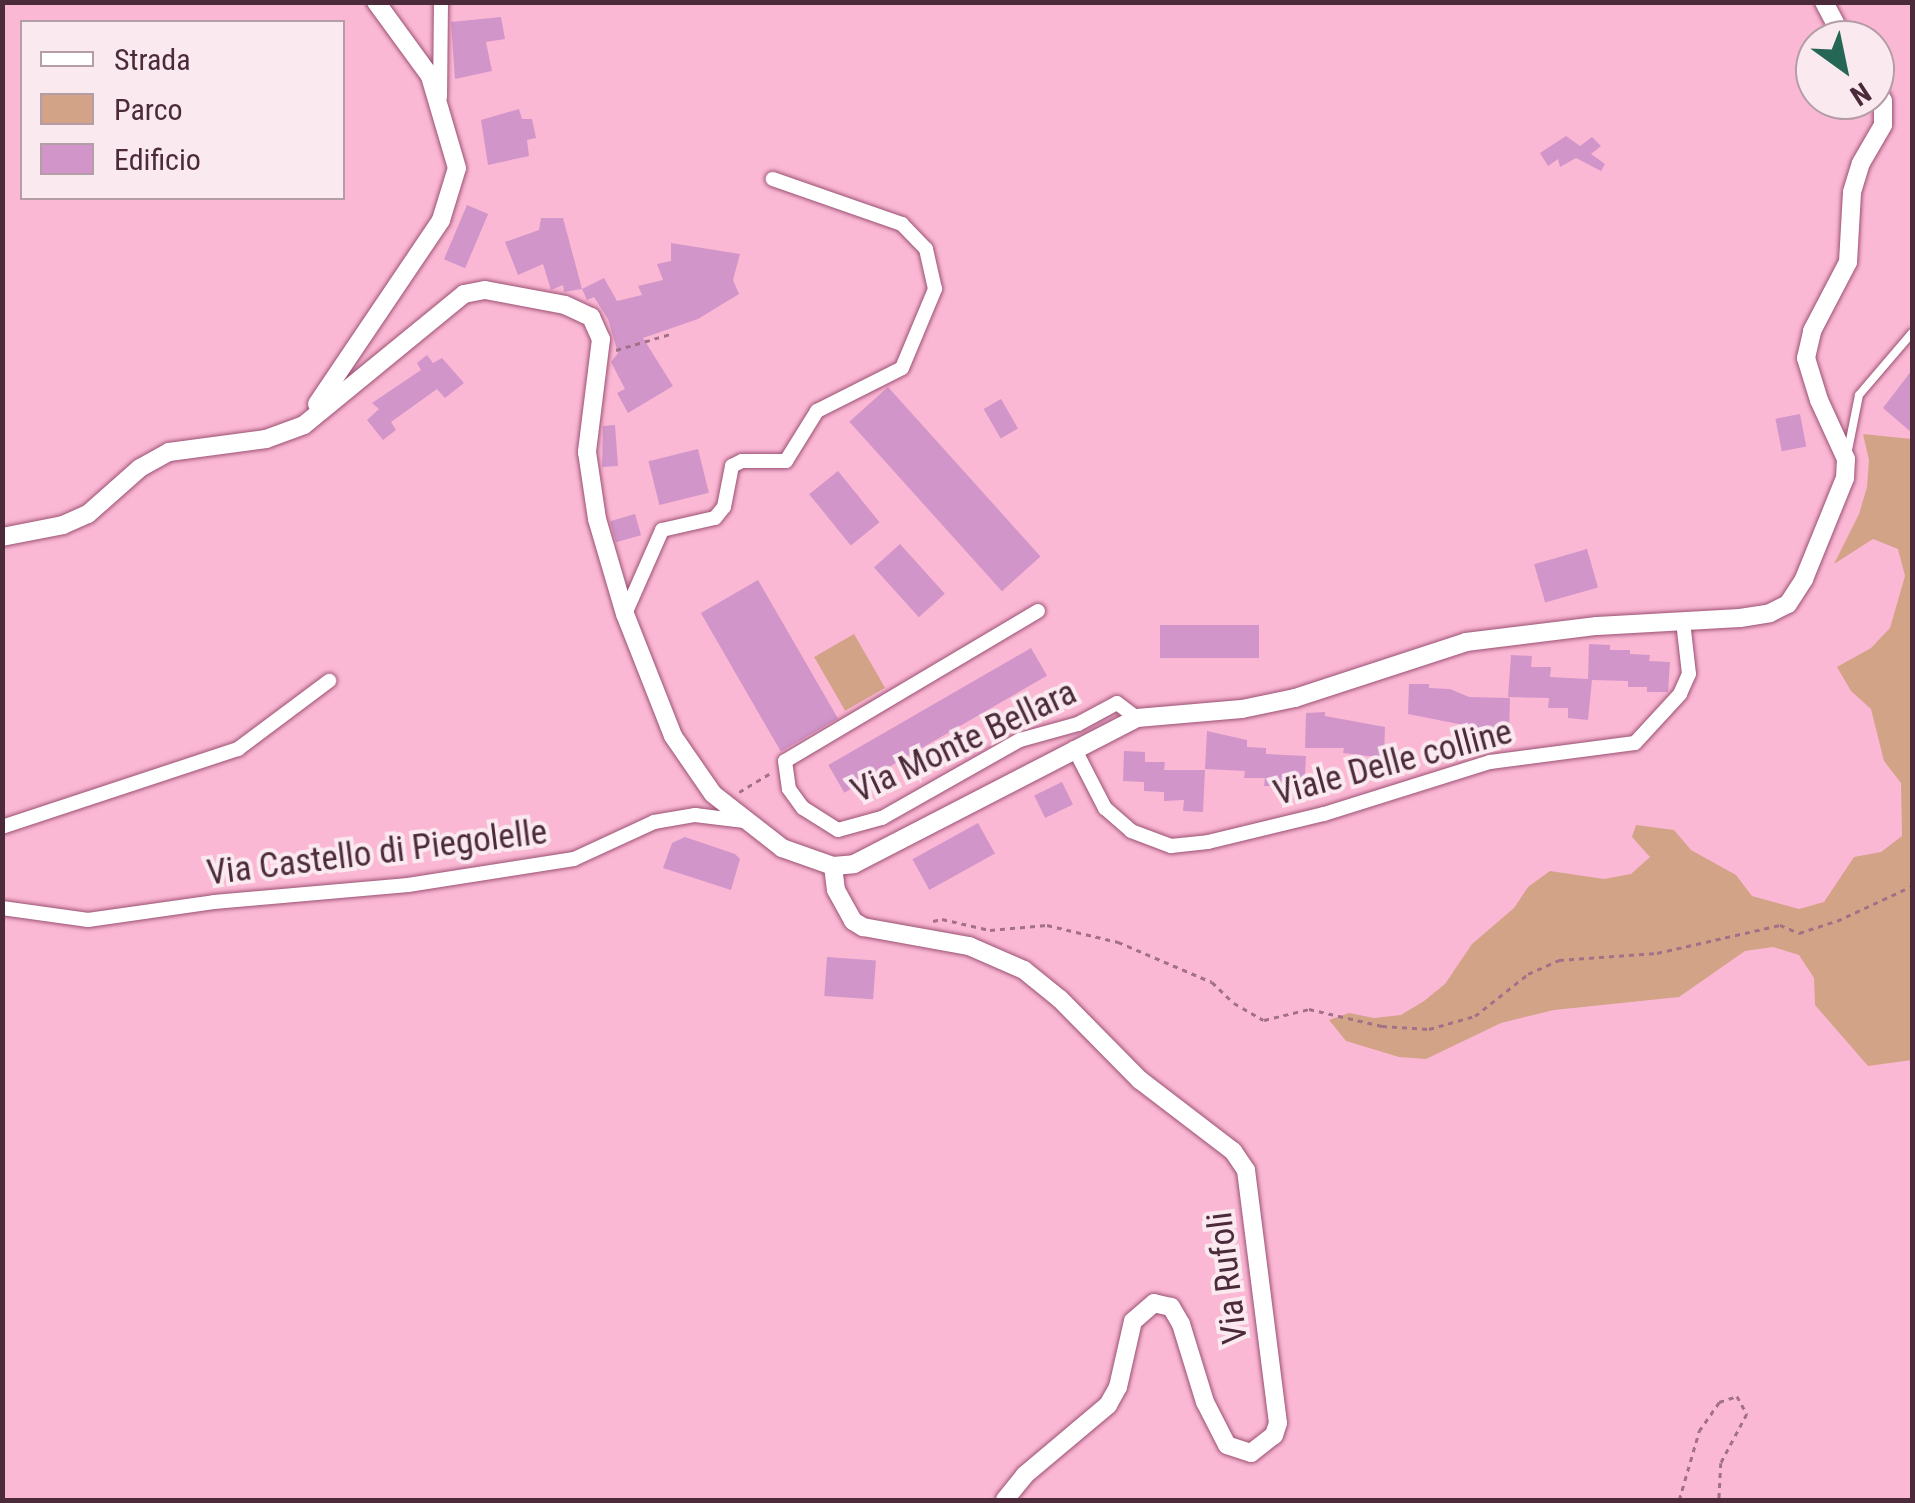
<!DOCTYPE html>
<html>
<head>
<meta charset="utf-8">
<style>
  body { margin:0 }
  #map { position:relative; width:1915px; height:1503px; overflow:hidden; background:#fbb8d4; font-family:"Roboto Condensed",sans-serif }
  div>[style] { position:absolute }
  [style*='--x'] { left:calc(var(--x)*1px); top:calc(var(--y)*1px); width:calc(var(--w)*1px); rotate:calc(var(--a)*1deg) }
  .green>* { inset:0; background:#d3a387; transform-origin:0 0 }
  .building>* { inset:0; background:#d195c9; transform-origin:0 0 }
  .path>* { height:2.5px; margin-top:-1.25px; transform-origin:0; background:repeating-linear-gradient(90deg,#a37187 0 5px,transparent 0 10px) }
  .roads { filter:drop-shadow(0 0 2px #9b5174) drop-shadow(0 0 2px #9b5174) }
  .service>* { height:8px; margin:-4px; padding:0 4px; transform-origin:4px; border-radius:4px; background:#fff }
  .minor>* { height:14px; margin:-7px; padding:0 7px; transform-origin:7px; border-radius:7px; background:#fff }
  .tertiary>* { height:18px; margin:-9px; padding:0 9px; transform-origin:9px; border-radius:9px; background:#fff }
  span { translate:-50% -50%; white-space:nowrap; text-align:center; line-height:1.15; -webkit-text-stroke:8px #fbe9f0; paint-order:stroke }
  .street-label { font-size:35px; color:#4b2a39 }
  .frame { position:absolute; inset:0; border:5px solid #4b2a39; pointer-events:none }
  .legend { position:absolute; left:20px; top:20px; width:325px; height:180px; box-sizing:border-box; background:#fbe9f0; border:2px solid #b59da7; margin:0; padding:12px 18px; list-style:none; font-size:30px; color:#4b2a39 }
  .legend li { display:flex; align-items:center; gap:20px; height:50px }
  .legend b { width:50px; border:2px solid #b59da7 }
  .north { position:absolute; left:1795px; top:20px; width:100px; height:100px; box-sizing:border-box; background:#fbe9f0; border:2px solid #b59da7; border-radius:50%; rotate:147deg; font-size:28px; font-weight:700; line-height:40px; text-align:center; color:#4b2a39 }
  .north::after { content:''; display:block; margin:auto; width:35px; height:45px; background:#266654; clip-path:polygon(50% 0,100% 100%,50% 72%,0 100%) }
</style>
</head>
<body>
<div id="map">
  <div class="green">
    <i style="clip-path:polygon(1863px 434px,1912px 439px,1912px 1060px,1868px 1066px,1815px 1005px,1814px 978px,1799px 955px,1773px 947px,1745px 951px,1679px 997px,1554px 1010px,1501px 1023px,1426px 1059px,1399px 1057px,1346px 1041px,1329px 1020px,1349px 1013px,1374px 1018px,1401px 1015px,1424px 1001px,1445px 984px,1472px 944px,1514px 908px,1528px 887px,1550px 871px,1604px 879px,1631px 874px,1650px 857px,1632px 837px,1636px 825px,1674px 830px,1691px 850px,1736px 875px,1752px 896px,1799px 909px,1824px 902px,1854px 857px,1881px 852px,1902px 836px,1901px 783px,1884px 761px,1871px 709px,1851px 691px,1837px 667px,1871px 648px,1890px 628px,1905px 576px,1898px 549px,1873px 539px,1834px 564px,1859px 514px,1867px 487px,1869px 460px)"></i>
    <i style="left:854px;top:634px;width:62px;height:46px;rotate:60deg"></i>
  </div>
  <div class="building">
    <i style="clip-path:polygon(501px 17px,505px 39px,486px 42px,492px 71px,455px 79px,451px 22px)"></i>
    <i style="clip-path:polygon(519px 109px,522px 119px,532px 119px,536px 138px,527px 140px,529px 156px,488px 165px,481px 120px)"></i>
    <i style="clip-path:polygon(1566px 136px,1580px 146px,1592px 137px,1601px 146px,1591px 154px,1605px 164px,1601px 171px,1576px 158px,1560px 167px,1558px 159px,1548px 166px,1540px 153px)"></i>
    <i style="left:467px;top:205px;width:23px;height:59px;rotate:23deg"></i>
    <i style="clip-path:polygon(541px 218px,563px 218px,582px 289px,564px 292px,563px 285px,551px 290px,543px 264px,518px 275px,505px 242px,539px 230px)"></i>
    <i style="clip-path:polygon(671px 243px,740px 254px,733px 280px,739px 294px,698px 319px,643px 338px,673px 386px,628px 413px,617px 393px,625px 389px,611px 362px,618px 353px,608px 319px,594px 297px,587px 300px,582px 289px,604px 278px,617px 301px,642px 295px,638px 286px,663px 280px,657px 264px,671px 261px)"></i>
    <i style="clip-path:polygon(427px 355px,433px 363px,442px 358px,464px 383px,445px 398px,437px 389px,391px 422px,396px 430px,383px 440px,367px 420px,379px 409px,372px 403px,421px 370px,417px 363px)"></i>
    <i style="clip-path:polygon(1912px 370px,1912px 433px,1883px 408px)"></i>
    <i style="left:888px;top:387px;width:228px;height:52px;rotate:48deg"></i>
    <i style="left:1001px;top:399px;width:34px;height:20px;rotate:60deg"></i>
    <i style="left:1800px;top:414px;width:33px;height:25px;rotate:79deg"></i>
    <i style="clip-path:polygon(615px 425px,618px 466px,602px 467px,603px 426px)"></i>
    <i style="left:698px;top:449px;width:45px;height:51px;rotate:76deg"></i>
    <i style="left:838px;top:471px;width:66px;height:37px;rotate:51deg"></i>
    <i style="left:635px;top:514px;width:22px;height:26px;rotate:74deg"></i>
    <i style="left:900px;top:544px;width:67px;height:35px;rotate:48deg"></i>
    <i style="left:1587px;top:549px;width:40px;height:55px;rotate:74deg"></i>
    <i style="left:758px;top:580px;width:160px;height:66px;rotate:60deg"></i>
    <i style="left:1259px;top:625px;width:33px;height:99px;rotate:90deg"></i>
    <i style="clip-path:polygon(1589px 644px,1610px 645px,1610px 650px,1630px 650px,1630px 654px,1650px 655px,1649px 661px,1670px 662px,1668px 692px,1647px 692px,1647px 687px,1628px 687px,1628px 681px,1592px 680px,1588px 720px,1568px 718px,1568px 708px,1548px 708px,1549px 698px,1508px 697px,1511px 655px,1532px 656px,1531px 667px,1551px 667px,1550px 677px,1588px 679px)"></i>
    <i style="left:1031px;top:648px;width:32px;height:234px;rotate:60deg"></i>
    <i style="clip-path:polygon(1409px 684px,1429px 684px,1429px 688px,1450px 689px,1469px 697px,1510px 698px,1509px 734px,1408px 714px)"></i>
    <i style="clip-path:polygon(1325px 712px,1325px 716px,1385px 727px,1384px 758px,1343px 753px,1344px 748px,1305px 748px,1306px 713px)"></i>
    <i style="clip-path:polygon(1207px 731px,1247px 740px,1247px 747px,1266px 748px,1266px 754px,1306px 756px,1304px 794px,1284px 793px,1284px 786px,1264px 786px,1265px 778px,1244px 778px,1245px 771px,1205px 769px)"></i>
    <i style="clip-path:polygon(1124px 751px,1145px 752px,1145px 762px,1165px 762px,1164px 770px,1205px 770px,1203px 812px,1183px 811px,1184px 800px,1164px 801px,1164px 792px,1144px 791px,1144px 782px,1123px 781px)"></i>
    <i style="left:1062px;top:782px;width:25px;height:31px;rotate:64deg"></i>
    <i style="left:978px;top:823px;width:35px;height:75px;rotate:61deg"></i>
    <i style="clip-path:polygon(685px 837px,735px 854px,740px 859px,731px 890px,663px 868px,672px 843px)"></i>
    <i style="left:827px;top:957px;width:49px;height:39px;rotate:4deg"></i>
  </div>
  <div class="path">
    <i style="--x:616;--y:350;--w:56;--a:-16.5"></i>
    <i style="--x:739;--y:792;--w:37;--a:-31"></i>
    <i style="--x:933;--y:921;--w:9;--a:-13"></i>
    <i style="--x:942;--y:919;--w:49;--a:12.9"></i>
    <i style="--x:990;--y:930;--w:57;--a:-5"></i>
    <i style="--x:1047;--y:925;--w:73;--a:13.5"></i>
    <i style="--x:1118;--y:942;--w:102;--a:23.1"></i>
    <i style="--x:1212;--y:982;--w:30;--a:44"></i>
    <i style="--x:1234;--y:1003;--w:34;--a:30"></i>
    <i style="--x:1264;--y:1020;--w:46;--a:-13.7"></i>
    <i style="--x:1309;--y:1009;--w:75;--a:13.1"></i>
    <i style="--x:1382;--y:1026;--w:47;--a:3.7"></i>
    <i style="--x:1429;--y:1029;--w:48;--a:-15.8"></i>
    <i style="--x:1475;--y:1016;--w:68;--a:-38.4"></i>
    <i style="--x:1528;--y:974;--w:34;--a:-24"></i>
    <i style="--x:1559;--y:960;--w:98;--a:-4.1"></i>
    <i style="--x:1657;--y:953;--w:126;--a:-12.8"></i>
    <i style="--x:1780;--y:925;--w:21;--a:23"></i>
    <i style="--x:1799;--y:933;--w:40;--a:-18"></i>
    <i style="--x:1837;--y:921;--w:83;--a:-25"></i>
    <i style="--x:1679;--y:1500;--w:72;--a:-73.8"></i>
    <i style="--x:1699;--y:1431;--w:35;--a:-55"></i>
    <i style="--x:1719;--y:1402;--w:19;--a:-18"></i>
    <i style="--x:1737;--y:1396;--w:21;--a:61"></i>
    <i style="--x:1747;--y:1414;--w:55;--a:118"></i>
    <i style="--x:1721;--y:1463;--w:37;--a:93"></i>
  </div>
  <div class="roads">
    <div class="service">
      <i style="--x:1847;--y:455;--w:61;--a:-78.7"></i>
      <i style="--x:1859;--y:395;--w:82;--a:-49.5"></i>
    </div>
    <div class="minor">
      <i style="--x:440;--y:97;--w:95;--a:-89.4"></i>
      <i style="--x:1038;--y:611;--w:294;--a:149.3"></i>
      <i style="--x:785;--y:761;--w:28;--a:82"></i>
      <i style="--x:789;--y:789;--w:24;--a:54"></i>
      <i style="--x:803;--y:808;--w:41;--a:32.2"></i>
      <i style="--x:838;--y:830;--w:46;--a:-15.3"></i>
      <i style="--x:882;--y:818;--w:159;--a:-29.5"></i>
      <i style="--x:1020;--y:740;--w:60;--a:-15.4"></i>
      <i style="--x:1078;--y:724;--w:44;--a:-28.3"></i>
      <i style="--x:1117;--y:703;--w:25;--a:37"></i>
      <i style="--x:625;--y:614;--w:92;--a:-66.2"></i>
      <i style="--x:662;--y:530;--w:54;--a:-12.8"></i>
      <i style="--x:715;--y:518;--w:14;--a:-51"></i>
      <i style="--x:724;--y:507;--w:42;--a:-79"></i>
      <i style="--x:732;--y:466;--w:11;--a:-27"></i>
      <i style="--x:742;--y:461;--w:44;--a:0"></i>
      <i style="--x:786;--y:461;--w:59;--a:-58.2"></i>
      <i style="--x:817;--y:411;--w:95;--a:-26.8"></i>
      <i style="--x:902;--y:368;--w:86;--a:-67.3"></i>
      <i style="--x:935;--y:289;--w:41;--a:-102.7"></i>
      <i style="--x:926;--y:249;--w:35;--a:-134"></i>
      <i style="--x:902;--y:224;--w:137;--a:-160.8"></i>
      <i style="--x:1074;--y:748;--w:68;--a:62.7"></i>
      <i style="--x:1105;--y:808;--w:35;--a:41"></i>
      <i style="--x:1131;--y:831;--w:43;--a:20.6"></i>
      <i style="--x:1171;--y:846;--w:37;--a:-6"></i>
      <i style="--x:1208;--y:842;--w:119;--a:-13.6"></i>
      <i style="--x:1324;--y:814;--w:174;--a:-17.4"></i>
      <i style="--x:1490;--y:762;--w:146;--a:-7.5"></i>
      <i style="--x:1635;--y:743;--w:67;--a:-47.4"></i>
      <i style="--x:1680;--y:694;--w:22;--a:-66"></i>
      <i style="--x:1689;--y:674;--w:53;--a:-96.5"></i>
      <i style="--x:2;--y:827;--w:249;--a:-18.3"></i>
      <i style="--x:238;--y:749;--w:114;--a:-36.8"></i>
      <i style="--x:2;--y:908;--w:87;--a:7.9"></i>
      <i style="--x:88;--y:920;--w:127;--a:-8.1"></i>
      <i style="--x:214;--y:902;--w:195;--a:-5"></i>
      <i style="--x:408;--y:885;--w:168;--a:-8.9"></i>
      <i style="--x:574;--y:859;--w:88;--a:-24.8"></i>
      <i style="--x:654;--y:822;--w:42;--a:-9.7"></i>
      <i style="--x:695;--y:815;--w:56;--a:7.1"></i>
    </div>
    <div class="tertiary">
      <i style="--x:1824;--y:2;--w:43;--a:62.2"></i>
      <i style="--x:317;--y:404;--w:222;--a:-56"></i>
      <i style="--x:441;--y:220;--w:54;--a:-72.9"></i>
      <i style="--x:457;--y:168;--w:96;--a:-106.4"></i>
      <i style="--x:430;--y:76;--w:92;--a:-126.1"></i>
      <i style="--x:2;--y:537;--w:62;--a:-11.1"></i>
      <i style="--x:63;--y:525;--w:27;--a:-24"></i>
      <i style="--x:88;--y:514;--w:69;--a:-41.5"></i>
      <i style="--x:140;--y:468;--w:33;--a:-29"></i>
      <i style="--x:169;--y:452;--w:98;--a:-7.6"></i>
      <i style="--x:266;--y:439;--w:40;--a:-20.2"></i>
      <i style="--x:304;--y:425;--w:207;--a:-39.3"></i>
      <i style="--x:464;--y:294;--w:21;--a:-11"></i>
      <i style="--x:485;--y:290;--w:81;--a:10.6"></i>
      <i style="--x:565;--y:305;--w:29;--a:25"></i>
      <i style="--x:591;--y:317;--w:24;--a:66"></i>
      <i style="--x:601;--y:339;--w:114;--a:97.1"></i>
      <i style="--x:587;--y:452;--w:68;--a:81.5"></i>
      <i style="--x:597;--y:519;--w:99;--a:73.6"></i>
      <i style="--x:625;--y:614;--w:131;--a:68.5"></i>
      <i style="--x:673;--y:736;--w:70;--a:55.4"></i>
      <i style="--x:713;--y:794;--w:88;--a:38"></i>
      <i style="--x:782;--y:848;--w:54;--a:19.4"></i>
      <i style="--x:833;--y:866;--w:21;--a:-5"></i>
      <i style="--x:854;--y:864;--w:318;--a:-27.3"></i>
      <i style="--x:1137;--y:718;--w:105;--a:-4.9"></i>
      <i style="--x:1242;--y:709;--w:54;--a:-11.7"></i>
      <i style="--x:1295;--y:698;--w:180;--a:-18.1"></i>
      <i style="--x:1466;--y:642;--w:132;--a:-7"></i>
      <i style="--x:1597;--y:626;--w:143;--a:-3.2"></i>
      <i style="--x:1740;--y:618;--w:30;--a:-9"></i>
      <i style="--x:1770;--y:613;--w:20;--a:-27"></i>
      <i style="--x:1788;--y:604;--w:30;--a:-57"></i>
      <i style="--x:1804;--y:579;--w:109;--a:-67.9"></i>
      <i style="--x:1845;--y:478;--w:19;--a:-87"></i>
      <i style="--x:1846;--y:459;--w:65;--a:-114.6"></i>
      <i style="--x:1819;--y:400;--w:44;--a:-107.2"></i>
      <i style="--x:1806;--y:358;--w:28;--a:-77"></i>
      <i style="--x:1812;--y:331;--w:78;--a:-62.4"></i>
      <i style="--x:1848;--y:262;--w:70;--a:-86.7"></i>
      <i style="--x:1852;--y:192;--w:30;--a:-73"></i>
      <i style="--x:1861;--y:163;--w:44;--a:-59.9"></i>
      <i style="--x:1883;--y:125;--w:24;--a:-90"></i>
      <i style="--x:1883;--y:101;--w:18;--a:-117"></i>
      <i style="--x:833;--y:866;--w:24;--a:83"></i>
      <i style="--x:836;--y:890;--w:35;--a:61"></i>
      <i style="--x:853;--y:921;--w:12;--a:31"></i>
      <i style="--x:863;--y:927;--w:108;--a:10.2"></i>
      <i style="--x:969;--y:946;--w:60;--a:23.6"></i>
      <i style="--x:1024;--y:970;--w:46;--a:38.9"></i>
      <i style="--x:1060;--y:999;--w:114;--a:45.4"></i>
      <i style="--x:1140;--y:1080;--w:117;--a:37.4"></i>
      <i style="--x:1233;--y:1151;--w:23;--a:56"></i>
      <i style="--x:1246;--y:1170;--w:255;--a:82.8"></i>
      <i style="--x:1278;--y:1423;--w:13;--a:108"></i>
      <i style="--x:1274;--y:1435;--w:29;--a:142"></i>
      <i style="--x:1251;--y:1453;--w:25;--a:-162"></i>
      <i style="--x:1227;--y:1445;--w:48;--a:-117.1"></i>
      <i style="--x:1205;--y:1402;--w:82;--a:-107.1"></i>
      <i style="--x:1181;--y:1324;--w:20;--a:-120"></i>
      <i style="--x:1171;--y:1307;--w:17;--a:-167"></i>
      <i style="--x:1154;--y:1303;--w:28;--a:139"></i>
      <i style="--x:1133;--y:1321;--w:68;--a:102.8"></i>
      <i style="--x:1118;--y:1387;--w:21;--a:119"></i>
      <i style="--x:1108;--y:1405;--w:109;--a:139.9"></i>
      <i style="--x:1025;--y:1475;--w:32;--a:129"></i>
    </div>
  </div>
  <div class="street-label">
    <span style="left:964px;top:742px;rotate:-25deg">Via Monte Bellara</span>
    <span style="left:1393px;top:763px;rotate:-15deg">Viale Delle colline</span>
    <span style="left:377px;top:853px;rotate:-7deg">Via Castello di Piegolelle</span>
    <span style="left:1228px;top:1278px;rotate:-97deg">Via Rufoli</span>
  </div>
  <div class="frame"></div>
  <ul class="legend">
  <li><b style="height:12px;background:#fff"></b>Strada</li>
  <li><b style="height:28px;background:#d3a387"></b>Parco</li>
  <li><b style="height:28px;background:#d195c9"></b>Edificio</li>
  </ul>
  <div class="north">N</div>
</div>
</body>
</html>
